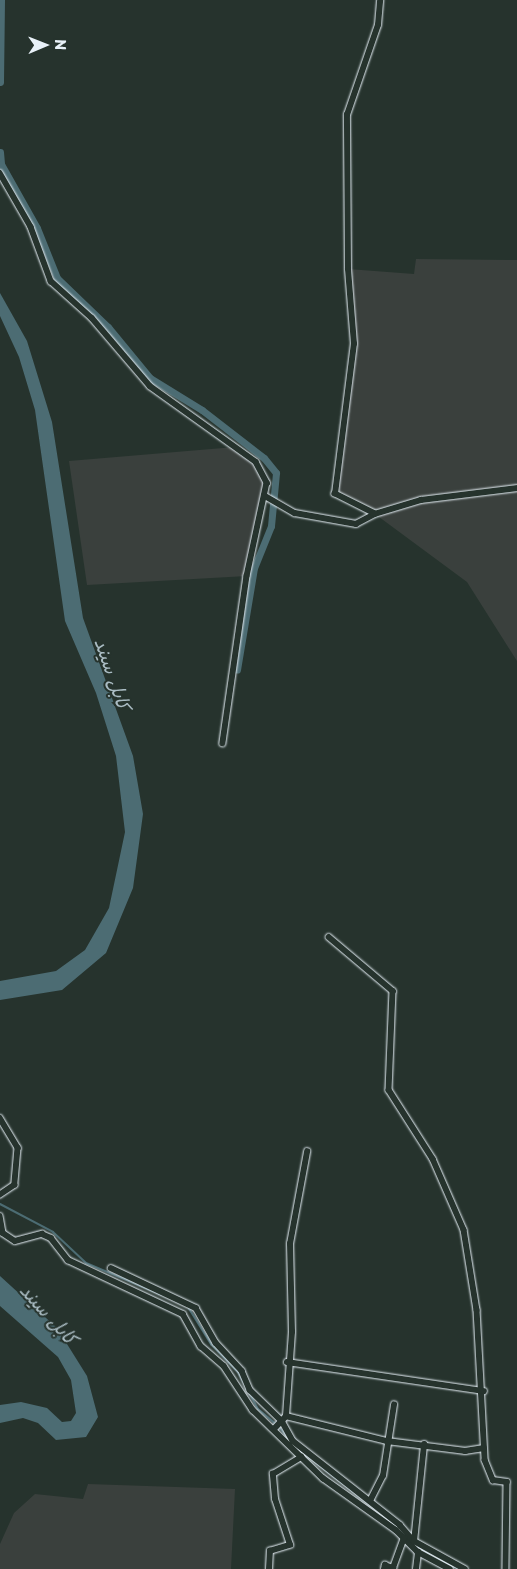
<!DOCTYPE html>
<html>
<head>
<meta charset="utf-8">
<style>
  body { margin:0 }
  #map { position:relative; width:517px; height:1569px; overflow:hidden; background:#26332d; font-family:"Playpen Sans","Playpen Sans Arabic",sans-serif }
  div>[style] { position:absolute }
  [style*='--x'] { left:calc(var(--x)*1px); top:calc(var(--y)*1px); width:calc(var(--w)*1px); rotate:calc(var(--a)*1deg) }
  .built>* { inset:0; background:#3a403d }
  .water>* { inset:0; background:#4c6c73 }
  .stream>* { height:2px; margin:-1px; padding:0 1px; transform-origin:1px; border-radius:1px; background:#4c6c73 }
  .canal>* { height:7px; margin:-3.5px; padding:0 3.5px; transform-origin:3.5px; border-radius:3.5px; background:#4c6c73 }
  .roads { filter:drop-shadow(0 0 1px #e8f1f8) drop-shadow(0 0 1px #e8f1f8) }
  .street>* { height:5.5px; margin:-2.75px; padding:0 2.75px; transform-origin:2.75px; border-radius:2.75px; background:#26332d }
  span { translate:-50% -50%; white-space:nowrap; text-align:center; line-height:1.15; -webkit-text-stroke:4px #26332d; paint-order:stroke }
  .water-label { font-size:19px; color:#aabcc3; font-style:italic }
  .north { position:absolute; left:20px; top:20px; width:50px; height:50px; -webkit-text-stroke:4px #26332d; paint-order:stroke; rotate:89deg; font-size:14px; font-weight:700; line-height:20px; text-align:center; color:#e8f1f8 }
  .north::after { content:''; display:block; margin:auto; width:18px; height:22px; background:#e8f1f8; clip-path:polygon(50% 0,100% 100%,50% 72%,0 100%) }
</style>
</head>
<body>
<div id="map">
  <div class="built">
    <i style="clip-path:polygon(416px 259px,517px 260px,517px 661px,467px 582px,375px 514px,335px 494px,354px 344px,348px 269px,414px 274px)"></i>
    <i style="clip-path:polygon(235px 447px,256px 462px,267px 483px,247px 576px,87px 585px,69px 461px)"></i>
    <i style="clip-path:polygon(88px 1484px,235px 1489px,231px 1569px,0 1569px,0 1544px,14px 1513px,35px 1494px,83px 1499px)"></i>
  </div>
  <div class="water">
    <i style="clip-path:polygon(0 293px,27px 341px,52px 422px,83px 618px,133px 756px,143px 814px,133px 888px,106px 953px,62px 990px,0 1000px,0 981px,56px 971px,85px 950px,109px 908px,125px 832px,116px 756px,96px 693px,65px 621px,35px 410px,19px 357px,0 316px)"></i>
    <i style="clip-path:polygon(0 1276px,57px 1328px,87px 1376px,98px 1417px,86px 1437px,56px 1440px,38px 1423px,23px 1418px,0 1423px,0 1405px,21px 1402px,47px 1408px,62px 1422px,71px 1421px,76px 1413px,71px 1380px,58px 1357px,0 1306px)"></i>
  </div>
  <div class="stream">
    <i style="--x:0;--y:1204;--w:60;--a:27.8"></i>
    <i style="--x:53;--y:1232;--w:45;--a:43.2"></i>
    <i style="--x:86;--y:1263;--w:82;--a:22.8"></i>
    <i style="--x:188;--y:1307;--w:44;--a:58.1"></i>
    <i style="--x:211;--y:1344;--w:39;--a:46"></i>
    <i style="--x:238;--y:1372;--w:42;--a:61.6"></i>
    <i style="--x:258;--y:1409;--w:23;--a:40"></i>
    <i style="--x:279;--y:1427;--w:11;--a:49"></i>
    <i style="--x:301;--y:1451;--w:93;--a:38"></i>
    <i style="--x:415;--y:1544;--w:18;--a:38"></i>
    <i style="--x:438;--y:1559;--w:23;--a:25"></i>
  </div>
  <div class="canal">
    <i style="--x:0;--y:82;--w:82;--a:-89.3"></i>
    <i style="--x:0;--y:152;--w:12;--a:85"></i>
    <i style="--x:1;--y:164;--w:73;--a:60.6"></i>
    <i style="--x:37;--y:228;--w:54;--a:68.2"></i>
    <i style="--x:57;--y:278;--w:71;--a:43.9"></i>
    <i style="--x:108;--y:327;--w:66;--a:50.5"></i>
    <i style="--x:150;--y:378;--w:61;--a:31.6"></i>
    <i style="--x:202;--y:410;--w:78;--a:37.7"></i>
    <i style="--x:264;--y:458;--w:19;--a:51"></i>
    <i style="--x:276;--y:473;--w:53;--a:95.4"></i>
    <i style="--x:271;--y:526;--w:45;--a:112"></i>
    <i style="--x:254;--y:568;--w:103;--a:99.5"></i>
  </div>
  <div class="roads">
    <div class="street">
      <i style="--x:0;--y:173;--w:62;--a:60.1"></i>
      <i style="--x:31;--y:227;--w:58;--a:69.7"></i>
      <i style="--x:51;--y:281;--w:55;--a:42.1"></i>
      <i style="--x:92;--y:318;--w:89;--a:49.5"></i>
      <i style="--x:150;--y:386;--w:130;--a:35.6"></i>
      <i style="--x:256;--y:462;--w:24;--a:62"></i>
      <i style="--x:267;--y:483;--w:95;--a:102.1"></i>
      <i style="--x:247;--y:576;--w:169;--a:98.2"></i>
      <i style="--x:265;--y:496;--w:34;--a:30"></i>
      <i style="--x:295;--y:513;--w:62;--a:10.2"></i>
      <i style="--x:356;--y:524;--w:21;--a:-28"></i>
      <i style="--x:375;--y:514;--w:48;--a:-16.9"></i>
      <i style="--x:421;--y:500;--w:97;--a:-7.1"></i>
      <i style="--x:375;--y:514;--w:45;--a:-153.4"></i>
      <i style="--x:335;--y:494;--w:151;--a:-82.8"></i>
      <i style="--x:354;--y:344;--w:75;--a:-94.6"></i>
      <i style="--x:348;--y:269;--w:154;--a:-90.4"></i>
      <i style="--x:347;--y:115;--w:95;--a:-71"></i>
      <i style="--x:378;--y:25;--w:25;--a:-85"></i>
      <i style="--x:329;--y:937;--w:84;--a:40.2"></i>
      <i style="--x:393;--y:991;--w:99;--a:92.3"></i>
      <i style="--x:389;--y:1090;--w:82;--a:57.5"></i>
      <i style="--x:433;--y:1159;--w:77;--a:66.4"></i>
      <i style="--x:464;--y:1230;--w:81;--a:80.8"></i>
      <i style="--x:477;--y:1310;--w:150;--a:86.9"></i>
      <i style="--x:485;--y:1460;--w:22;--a:68"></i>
      <i style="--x:493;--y:1480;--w:14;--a:8"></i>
      <i style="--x:507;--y:1482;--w:87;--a:90.7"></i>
      <i style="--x:0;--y:1118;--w:35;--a:59"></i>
      <i style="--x:18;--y:1148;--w:37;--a:95"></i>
      <i style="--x:15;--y:1185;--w:18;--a:146"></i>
      <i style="--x:0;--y:1216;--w:17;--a:80"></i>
      <i style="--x:3;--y:1233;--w:14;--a:34"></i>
      <i style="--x:15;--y:1241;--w:28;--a:-15"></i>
      <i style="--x:42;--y:1234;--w:10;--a:24"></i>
      <i style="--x:51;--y:1238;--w:28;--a:52"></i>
      <i style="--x:68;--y:1260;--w:127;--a:25.2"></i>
      <i style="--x:183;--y:1314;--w:37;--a:61"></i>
      <i style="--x:201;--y:1346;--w:30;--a:41"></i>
      <i style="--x:224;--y:1366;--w:53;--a:56.6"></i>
      <i style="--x:253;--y:1410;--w:98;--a:44.2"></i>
      <i style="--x:323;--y:1478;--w:90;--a:35.5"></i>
      <i style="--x:396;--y:1530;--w:31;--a:45"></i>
      <i style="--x:418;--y:1552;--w:36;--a:28"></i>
      <i style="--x:111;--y:1268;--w:94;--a:25.2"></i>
      <i style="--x:196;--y:1308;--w:40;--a:60.3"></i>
      <i style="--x:216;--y:1343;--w:38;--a:47"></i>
      <i style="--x:242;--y:1371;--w:21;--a:67"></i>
      <i style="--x:250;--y:1390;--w:45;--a:44.1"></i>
      <i style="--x:282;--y:1421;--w:23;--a:61"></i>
      <i style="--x:293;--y:1441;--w:136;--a:38.1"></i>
      <i style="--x:400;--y:1525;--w:21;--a:49"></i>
      <i style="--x:414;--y:1541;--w:58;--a:28.8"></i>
      <i style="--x:287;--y:1362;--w:199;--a:8.4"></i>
      <i style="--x:286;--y:1416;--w:104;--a:13.9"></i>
      <i style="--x:387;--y:1441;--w:79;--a:7.3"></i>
      <i style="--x:465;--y:1451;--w:19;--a:-9"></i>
      <i style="--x:275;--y:1428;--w:16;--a:-47"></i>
      <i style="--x:286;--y:1416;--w:84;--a:-85.9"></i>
      <i style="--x:292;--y:1332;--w:88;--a:-91.3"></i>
      <i style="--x:290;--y:1244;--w:94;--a:-79.5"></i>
      <i style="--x:370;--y:1501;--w:28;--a:-63"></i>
      <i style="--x:383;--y:1476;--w:72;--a:-81.2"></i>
      <i style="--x:414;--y:1542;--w:98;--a:-84.1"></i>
      <i style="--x:269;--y:1569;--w:18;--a:-87"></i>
      <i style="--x:270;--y:1551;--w:21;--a:-17"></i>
      <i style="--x:290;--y:1545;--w:48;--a:-108.1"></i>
      <i style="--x:275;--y:1499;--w:25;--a:-95"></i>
      <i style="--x:273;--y:1474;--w:33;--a:-31"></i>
      <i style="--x:384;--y:1569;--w:4;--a:-76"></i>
      <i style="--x:385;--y:1565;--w:9;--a:21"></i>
      <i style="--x:393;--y:1568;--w:32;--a:-70"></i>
      <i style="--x:416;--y:1569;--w:17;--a:-83"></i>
    </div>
  </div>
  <div class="water-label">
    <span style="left:113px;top:674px;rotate:71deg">کابل سيند</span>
    <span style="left:49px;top:1314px;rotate:48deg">کابل سيند</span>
  </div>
  <div class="north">N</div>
</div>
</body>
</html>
